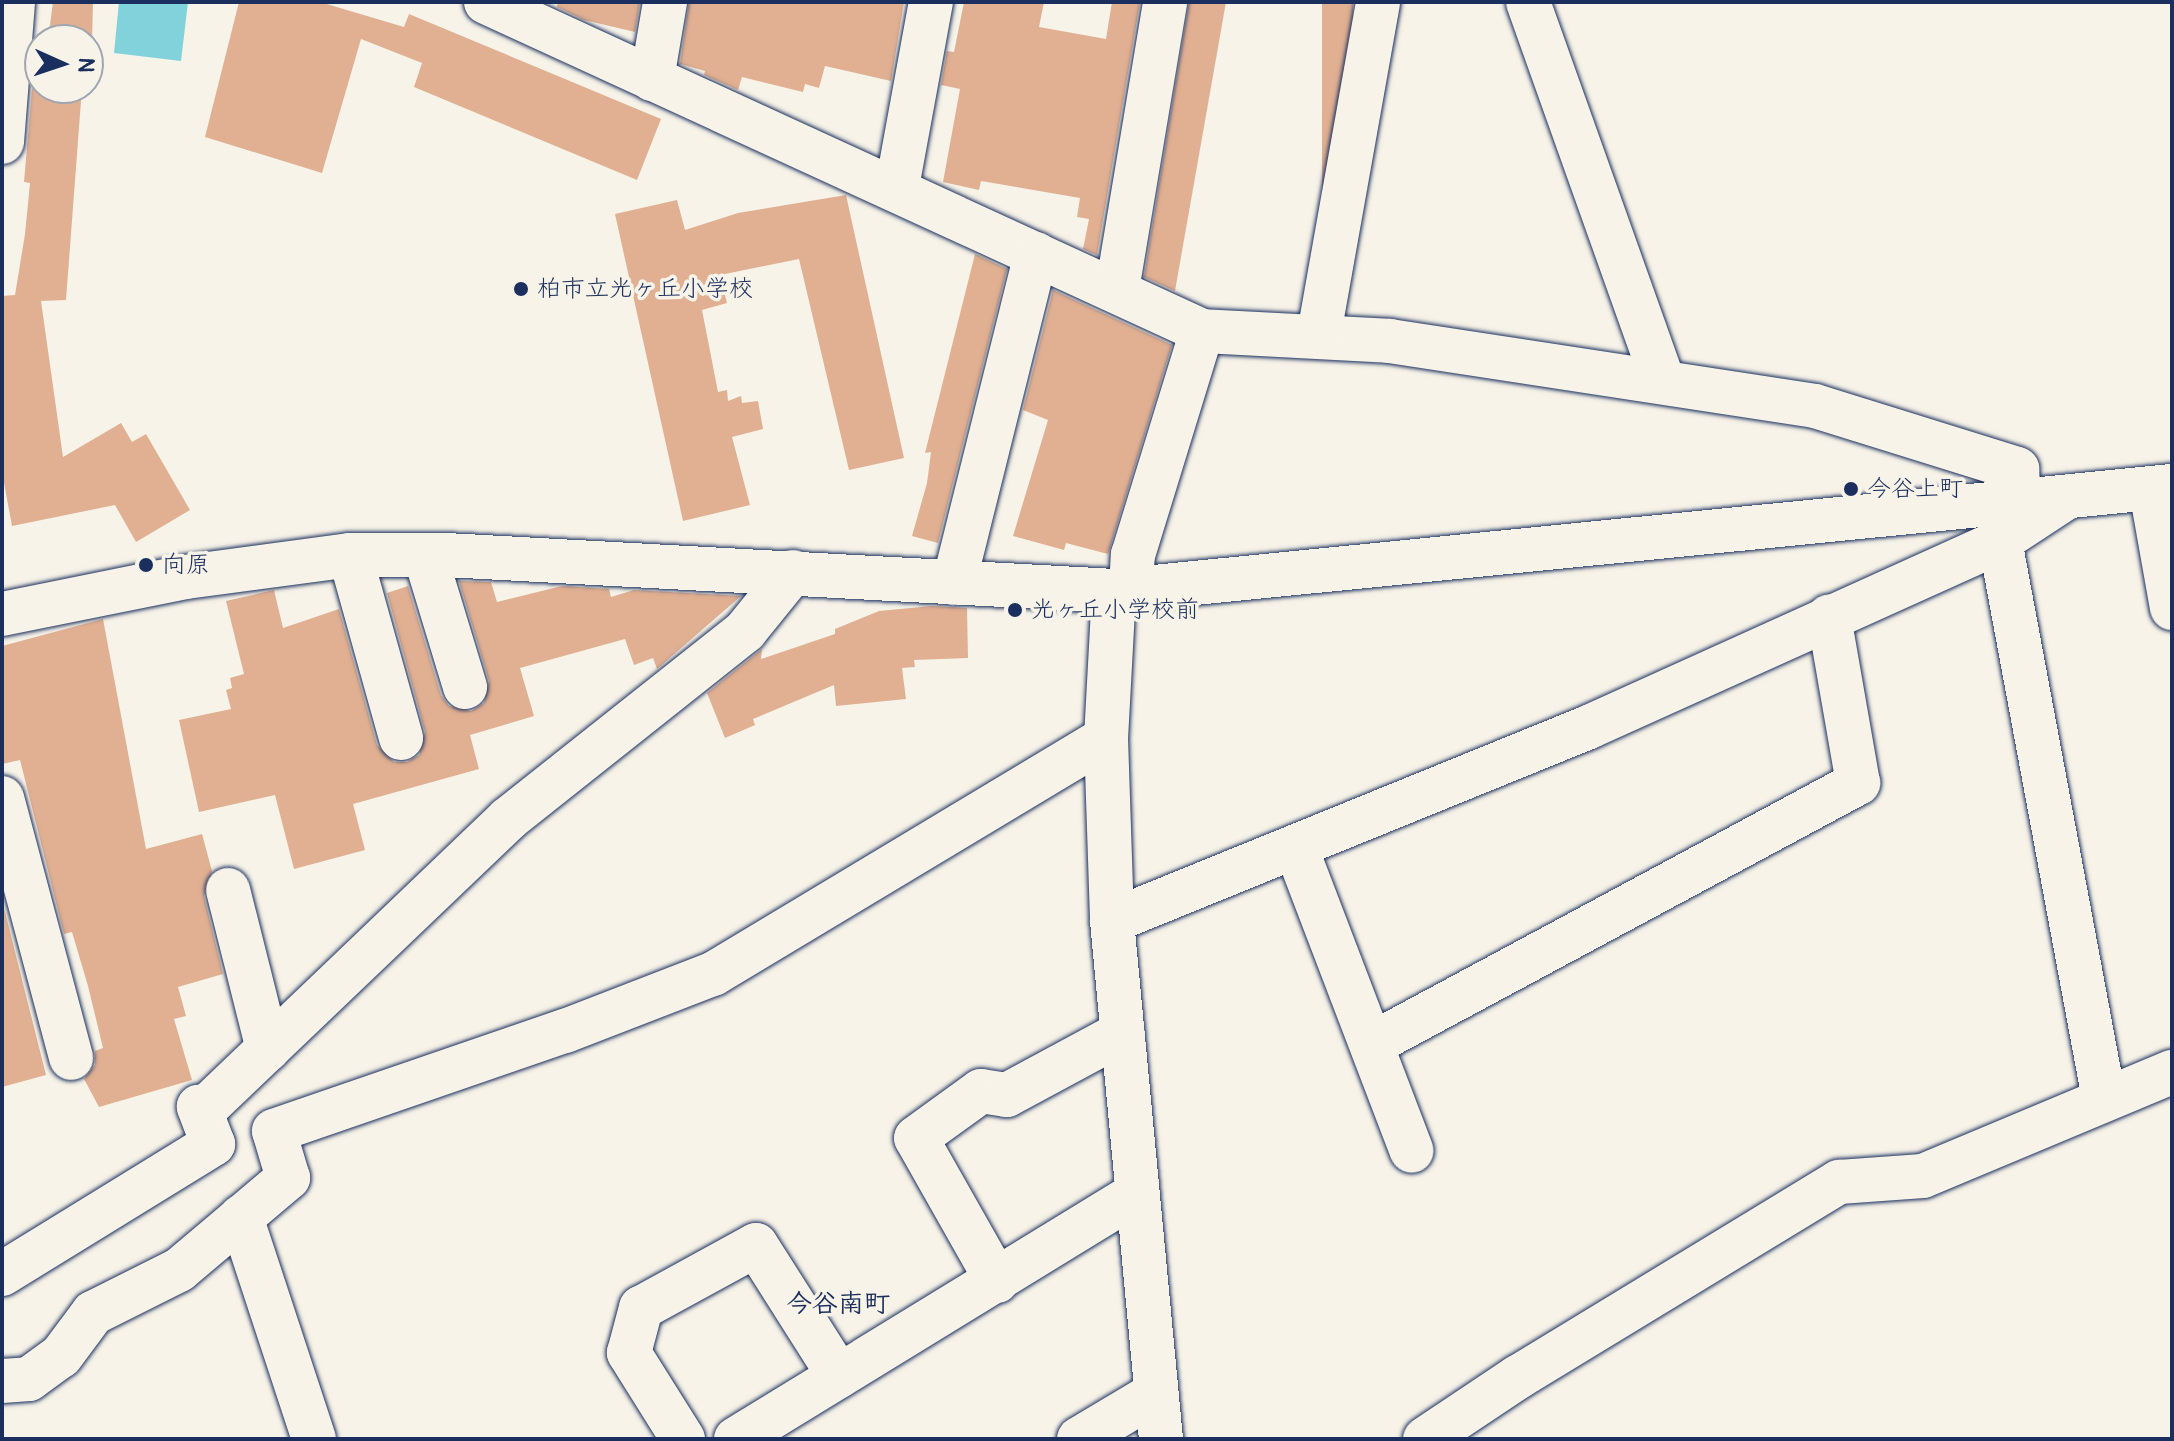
<!DOCTYPE html>
<html>
<head>
<meta charset="utf-8">
<style>
  body { margin:0 }
  #map { position:relative; width:2174px; height:1441px; overflow:hidden; background:#f7f3e8; font-family:Pangolin,"Klee One",sans-serif }
  div>[style] { position:absolute }
  [style*='--x'] { left:calc(var(--x)*1px); top:calc(var(--y)*1px); width:calc(var(--w)*1px); rotate:calc(var(--a)*1deg) }
  .water>* { inset:0; background:#81d2db }
  .building>* { inset:0; background:#e1b092; transform-origin:0 0 }
  .roads { filter:drop-shadow(0 0 2px #1b2f5e) drop-shadow(0 0 2px #1b2f5e) }
  .minor>* { height:44px; margin:-22px; padding:0 22px; transform-origin:22px; border-radius:22px; background:#f7f3e8 }
  .dots>* { width:22px; height:22px; translate:-50% -50%; box-sizing:border-box; border:4px solid #f7f3e8; border-radius:50% }
  span { translate:-50% -50%; white-space:nowrap; text-align:center; line-height:1.15; -webkit-text-stroke:7px #f7f3e8; paint-order:stroke }
  .poi-label { font-size:24px; color:#1b2f5e }
  .left { translate:0 -50%; text-align:left }
  .neighbourhood-label { font-size:26px; color:#1b2f5e; font-weight:700 }
  .frame { position:absolute; inset:0; border:4px solid #1b2f5e; pointer-events:none }
  .north { position:absolute; left:24px; top:24px; width:80px; height:80px; box-sizing:border-box; background:#f7f3e8; border:2px solid #9fa5b1; border-radius:50%; rotate:93deg; font-size:22px; font-weight:700; line-height:32px; text-align:center; color:#1b2f5e }
  .north::after { content:''; display:block; margin:auto; width:28px; height:36px; background:#1b2f5e; clip-path:polygon(50% 0,100% 100%,50% 72%,0 100%) }
</style>
</head>
<body>
<div id="map">
  <div class="water">
    <i style="clip-path:polygon(119px 2px,188px 2px,181px 61px,114px 53px)"></i>
  </div>
  <div class="building">
    <i style="clip-path:polygon(53px 2px,93px 2px,92px 43px,48px 40px)"></i>
    <i style="clip-path:polygon(239px 2px,320px 2px,404px 27px,409px 14px,661px 119px,637px 180px,414px 87px,422px 63px,361px 39px,322px 173px,205px 137px)"></i>
    <i style="clip-path:polygon(558px 2px,640px 2px,635px 32px,584px 20px,557px 7px)"></i>
    <i style="clip-path:polygon(689px 2px,904px 2px,891px 81px,825px 66px,819px 88px,805px 84px,803px 92px,742px 77px,738px 90px,704px 75px,705px 71px,680px 64px)"></i>
    <i style="clip-path:polygon(964px 2px,1044px 2px,1039px 27px,1106px 39px,1112px 2px,1140px 2px,1097px 255px,1083px 249px,1089px 219px,1077px 217px,1080px 198px,981px 181px,979px 190px,943px 182px,960px 89px,941px 85px,947px 51px,954px 52px)"></i>
    <i style="clip-path:polygon(1189px 2px,1226px 2px,1175px 291px,1144px 277px)"></i>
    <i style="left:1322px;top:2px;width:31px;height:192px"></i>
    <i style="clip-path:polygon(36px 43px,40px 44px,40px 88px,82px 88px,66px 300px,41px 301px,63px 457px,121px 423px,132px 442px,146px 434px,190px 510px,136px 542px,115px 505px,12px 526px,2px 472px,2px 296px,15px 295px,25px 234px,30px 183px,24px 182px)"></i>
    <i style="clip-path:polygon(846px 195px,904px 458px,849px 470px,799px 259px,720px 275px,727px 303px,702px 310px,718px 392px,727px 390px,728px 401px,741px 396px,742px 403px,758px 401px,763px 429px,732px 437px,750px 505px,683px 521px,615px 214px,677px 200px,685px 230px,738px 213px)"></i>
    <i style="clip-path:polygon(975px 254px,1007px 269px,938px 543px,912px 536px,927px 483px,931px 452px,925px 453px)"></i>
    <i style="clip-path:polygon(1053px 290px,1172px 345px,1108px 554px,1066px 543px,1064px 550px,1013px 536px,1048px 420px,1023px 410px)"></i>
    <i style="clip-path:polygon(459px 581px,491px 582px,497px 602px,562px 586px,609px 589px,611px 597px,634px 590px,741px 596px,657px 669px,653px 658px,634px 665px,625px 639px,520px 668px,534px 716px,470px 735px,479px 769px,353px 804px,365px 850px,294px 869px,275px 795px,199px 812px,179px 720px,231px 709px,226px 690px,232px 688px,230px 678px,244px 674px,226px 601px,274px 590px,283px 628px,339px 609px,377px 745px,394px 762px,407px 762px,419px 755px,425px 732px,387px 593px,408px 586px,441px 695px,449px 706px,471px 711px,484px 703px,489px 681px)"></i>
    <i style="clip-path:polygon(932px 606px,967px 608px,968px 658px,914px 660px,915px 667px,902px 668px,906px 699px,836px 706px,834px 685px,753px 719px,755px 725px,725px 738px,707px 693px,762px 649px,761px 659px,835px 634px,835px 629px,879px 611px)"></i>
    <i style="clip-path:polygon(103px 619px,146px 849px,202px 834px,212px 871px,204px 896px,223px 974px,178px 987px,186px 1016px,174px 1019px,192px 1080px,99px 1107px,84px 1079px,95px 1065px,95px 1051px,103px 1048px,88px 986px,72px 932px,64px 934px,20px 760px,2px 764px,2px 646px)"></i>
    <i style="clip-path:polygon(2px 900px,46px 1075px,2px 1087px)"></i>
  </div>
  <div class="roads">
    <div class="minor">
      <i style="--x:486;--y:2;--w:788;--a:24.68"></i>
      <i style="--x:1202;--y:331;--w:188;--a:3"></i>
      <i style="--x:1390;--y:341;--w:430;--a:8.7"></i>
      <i style="--x:1815;--y:406;--w:212;--a:17.3"></i>
      <i style="--x:2017;--y:469;--w:30;--a:86"></i>
      <i style="--x:1528;--y:2;--w:402;--a:70.4"></i>
      <i style="--x:652;--y:79;--w:78;--a:-80.4"></i>
      <i style="--x:2;--y:142;--w:140;--a:-85.5"></i>
      <i style="--x:897;--y:187;--w:188;--a:-79.6"></i>
      <i style="--x:1117;--y:290;--w:292;--a:-80.5"></i>
      <i style="--x:1319;--y:334;--w:337;--a:-79.9"></i>
      <i style="--x:2151;--y:490;--w:120;--a:79.9"></i>
      <i style="--x:2000;--y:541;--w:568;--a:79.44"></i>
      <i style="--x:350;--y:555;--w:190;--a:74.4"></i>
      <i style="--x:425;--y:555;--w:138;--a:73.1"></i>
      <i style="--x:954;--y:583;--w:339;--a:-76"></i>
      <i style="--x:1131;--y:589;--w:34;--a:-87"></i>
      <i style="--x:1133;--y:555;--w:234;--a:-72.9"></i>
      <i style="--x:1114;--y:591;--w:147;--a:93.1"></i>
      <i style="--x:1106;--y:738;--w:183;--a:88.1"></i>
      <i style="--x:1112;--y:921;--w:520;--a:84.6"></i>
      <i style="--x:2;--y:614;--w:188;--a:-11.4"></i>
      <i style="--x:186;--y:577;--w:165;--a:-7.6"></i>
      <i style="--x:350;--y:555;--w:96;--a:0"></i>
      <i style="--x:446;--y:555;--w:669;--a:3.08"></i>
      <i style="--x:1114;--y:591;--w:1063;--a:-5.67"></i>
      <i style="--x:2;--y:798;--w:269;--a:75.1"></i>
      <i style="--x:1296;--y:848;--w:324;--a:69.1"></i>
      <i style="--x:228;--y:890;--w:164;--a:75.9"></i>
      <i style="--x:1112;--y:921;--w:515;--a:-22.13"></i>
      <i style="--x:1589;--y:727;--w:451;--a:-24.3"></i>
      <i style="--x:2000;--y:541;--w:80;--a:-33.3"></i>
      <i style="--x:1372;--y:1044;--w:552;--a:-28.24"></i>
      <i style="--x:1858;--y:783;--w:169;--a:-99.9"></i>
      <i style="--x:241;--y:1217;--w:234;--a:71.8"></i>
      <i style="--x:2;--y:1274;--w:248;--a:-31.6"></i>
      <i style="--x:213;--y:1144;--w:40;--a:-111"></i>
      <i style="--x:199;--y:1107;--w:10;--a:-11"></i>
      <i style="--x:209;--y:1105;--w:414;--a:-43.7"></i>
      <i style="--x:508;--y:819;--w:303;--a:-38.4"></i>
      <i style="--x:745;--y:631;--w:76;--a:-50.9"></i>
      <i style="--x:997;--y:1281;--w:164;--a:-119.5"></i>
      <i style="--x:916;--y:1138;--w:80;--a:-35.9"></i>
      <i style="--x:981;--y:1091;--w:26;--a:9"></i>
      <i style="--x:1007;--y:1095;--w:131;--a:-28.3"></i>
      <i style="--x:2;--y:1381;--w:27;--a:-4"></i>
      <i style="--x:29;--y:1379;--w:39;--a:-36"></i>
      <i style="--x:61;--y:1356;--w:54;--a:-53.3"></i>
      <i style="--x:93;--y:1313;--w:96;--a:-26.6"></i>
      <i style="--x:179;--y:1270;--w:143;--a:-40.2"></i>
      <i style="--x:288;--y:1178;--w:49;--a:-106.6"></i>
      <i style="--x:274;--y:1131;--w:308;--a:-19"></i>
      <i style="--x:565;--y:1031;--w:159;--a:-21.1"></i>
      <i style="--x:713;--y:974;--w:458;--a:-31"></i>
      <i style="--x:683;--y:1439;--w:102;--a:-122.1"></i>
      <i style="--x:629;--y:1353;--w:47;--a:-75.1"></i>
      <i style="--x:641;--y:1308;--w:131;--a:-28.7"></i>
      <i style="--x:756;--y:1245;--w:155;--a:57.6"></i>
      <i style="--x:736;--y:1439;--w:469;--a:-31.5"></i>
      <i style="--x:1079;--y:1439;--w:90;--a:-30.9"></i>
      <i style="--x:1425;--y:1439;--w:112;--a:-33.7"></i>
      <i style="--x:1518;--y:1377;--w:376;--a:-31.3"></i>
      <i style="--x:1839;--y:1182;--w:84;--a:-4.1"></i>
      <i style="--x:1923;--y:1176;--w:270;--a:-22.7"></i>
    </div>
  </div>
  <div class="dots">
    <i style="left:521px;top:289px;background:#1b2f5e"></i>
    <i style="left:1851px;top:489px;background:#1b2f5e"></i>
    <i style="left:146px;top:565px;background:#1b2f5e"></i>
    <i style="left:1015px;top:610px;background:#1b2f5e"></i>
  </div>
  <div class="poi-label">
    <span class="left" style="left:537px;top:289px">柏市立光ヶ丘小学校</span>
    <span class="left" style="left:1867px;top:489px">今谷上町</span>
    <span class="left" style="left:162px;top:565px">向原</span>
    <span class="left" style="left:1031px;top:610px">光ヶ丘小学校前</span>
  </div>
  <div class="neighbourhood-label">
    <span style="left:838px;top:1305px">今谷南町</span>
  </div>
  <div class="frame"></div>
  <div class="north">N</div>
</div>
</body>
</html>
